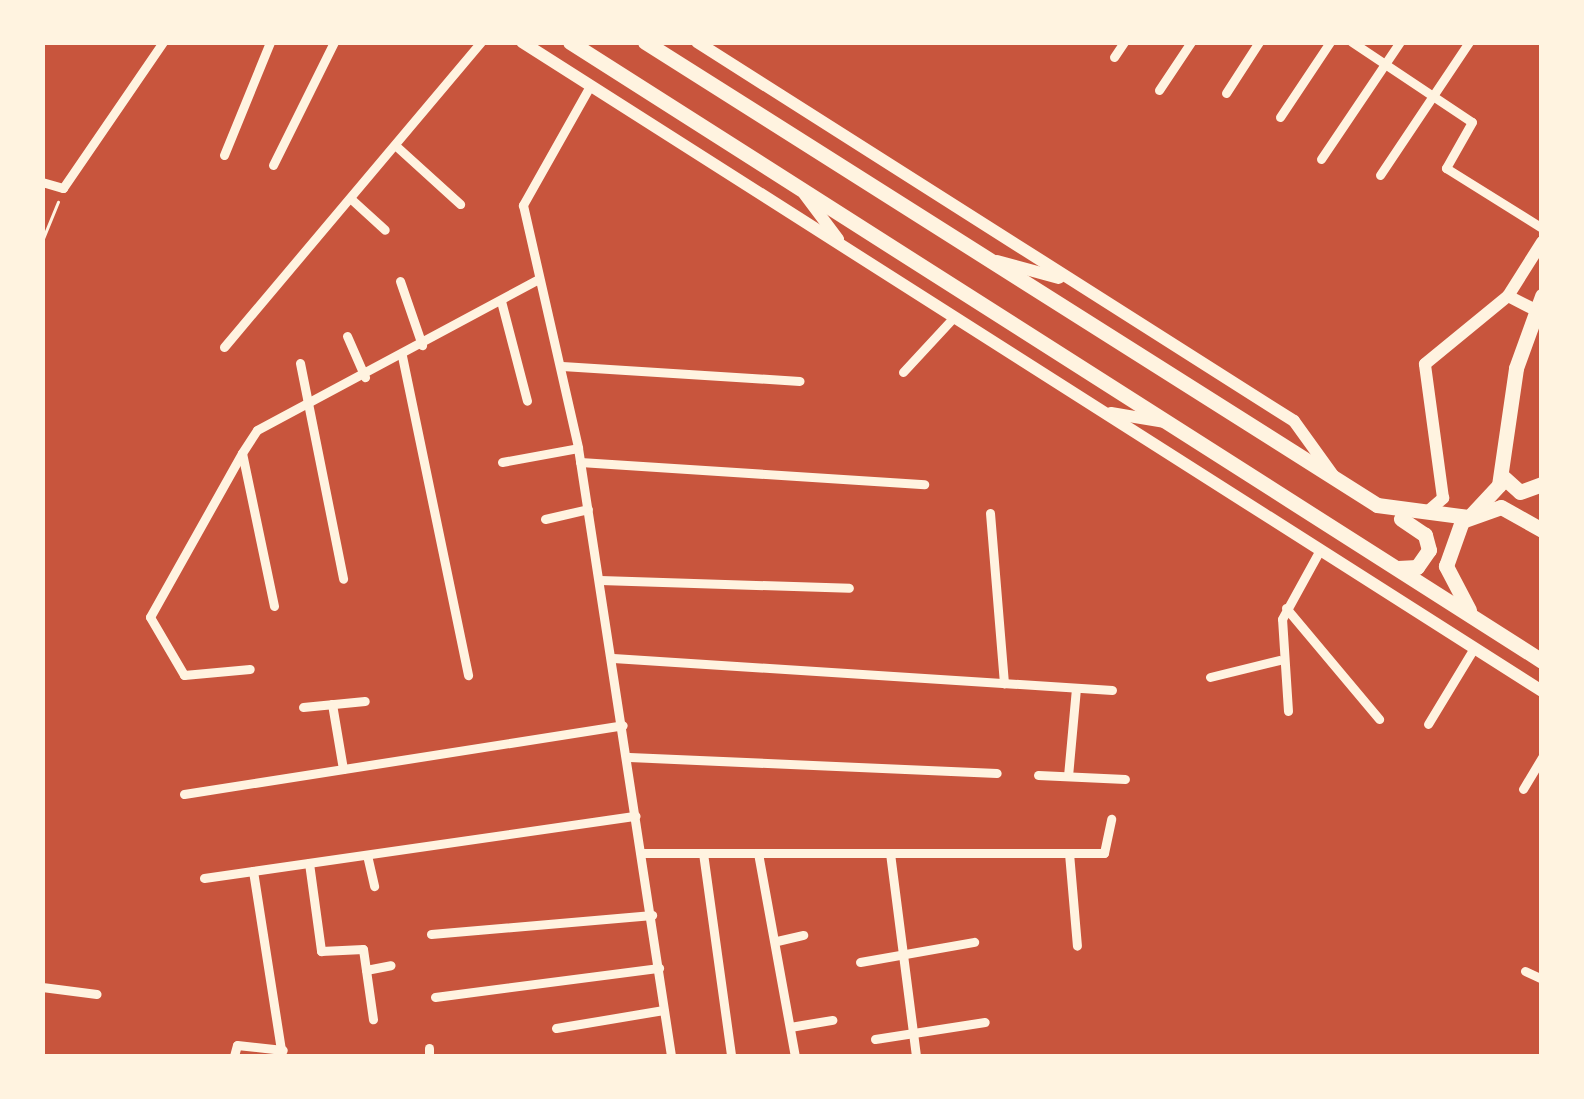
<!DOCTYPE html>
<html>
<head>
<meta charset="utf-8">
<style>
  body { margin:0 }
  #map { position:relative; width:1584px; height:1099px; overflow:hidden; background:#c8553d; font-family:"DM Sans",sans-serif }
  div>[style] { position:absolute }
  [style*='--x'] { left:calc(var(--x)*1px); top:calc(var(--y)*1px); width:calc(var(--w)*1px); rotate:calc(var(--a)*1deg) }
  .path>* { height:2.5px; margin:-1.25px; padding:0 1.25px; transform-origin:1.25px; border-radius:1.25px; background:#fff3e0 }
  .minor>* { height:9px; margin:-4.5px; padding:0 4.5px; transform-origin:4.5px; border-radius:4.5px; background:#fff3e0 }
  .secondary>* { height:12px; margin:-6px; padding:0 6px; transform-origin:6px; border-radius:6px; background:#fff3e0 }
  .trunk>* { height:15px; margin:-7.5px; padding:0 7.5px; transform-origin:7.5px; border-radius:7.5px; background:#fff3e0 }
  span { translate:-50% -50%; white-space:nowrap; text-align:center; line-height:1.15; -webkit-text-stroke:8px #fff3e0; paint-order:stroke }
  .frame { position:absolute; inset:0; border:45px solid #fff3e0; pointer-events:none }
</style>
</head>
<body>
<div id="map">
  <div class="path">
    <i style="--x:42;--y:241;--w:42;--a:-67.7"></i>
    <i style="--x:42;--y:256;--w:13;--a:-86"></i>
  </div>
  <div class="minor">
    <i style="--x:1352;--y:42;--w:144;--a:33.7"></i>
    <i style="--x:1472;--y:122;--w:53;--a:119.5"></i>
    <i style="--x:1446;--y:168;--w:113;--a:32"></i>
    <i style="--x:1114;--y:57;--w:18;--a:-56"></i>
    <i style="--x:590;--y:86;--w:137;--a:119.4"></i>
    <i style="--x:523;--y:205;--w:249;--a:77.2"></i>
    <i style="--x:578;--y:448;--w:615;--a:81.3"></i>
    <i style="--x:1159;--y:90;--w:58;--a:-56.3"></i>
    <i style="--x:1226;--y:93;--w:61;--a:-57.1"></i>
    <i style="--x:1280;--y:117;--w:90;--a:-56.3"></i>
    <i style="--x:395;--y:145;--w:88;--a:42.2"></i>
    <i style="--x:224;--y:155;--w:122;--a:-67.8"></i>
    <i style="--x:1321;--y:159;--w:141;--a:-56"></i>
    <i style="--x:273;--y:165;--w:137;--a:-63.6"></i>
    <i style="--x:1380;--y:175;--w:160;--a:-56.2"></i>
    <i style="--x:42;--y:182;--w:22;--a:16"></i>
    <i style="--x:63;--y:188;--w:177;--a:-55.6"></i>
    <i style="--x:350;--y:198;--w:47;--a:42.4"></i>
    <i style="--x:400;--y:281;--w:68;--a:71"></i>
    <i style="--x:501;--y:301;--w:103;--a:75.4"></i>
    <i style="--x:347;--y:336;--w:45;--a:66.3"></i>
    <i style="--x:224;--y:347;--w:399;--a:-49.9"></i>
    <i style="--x:402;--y:356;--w:326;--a:78.3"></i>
    <i style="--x:300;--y:363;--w:220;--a:78.7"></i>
    <i style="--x:562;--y:366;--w:238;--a:3.6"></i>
    <i style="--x:903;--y:372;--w:75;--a:-47.2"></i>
    <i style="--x:242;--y:453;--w:188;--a:119.3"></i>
    <i style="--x:150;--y:617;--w:67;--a:59.6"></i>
    <i style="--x:184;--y:675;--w:66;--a:-5.2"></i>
    <i style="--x:502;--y:462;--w:77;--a:-10.4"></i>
    <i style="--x:580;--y:462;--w:345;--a:3.7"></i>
    <i style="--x:990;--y:513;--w:171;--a:85.3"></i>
    <i style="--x:545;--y:519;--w:44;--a:-13.1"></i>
    <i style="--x:600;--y:580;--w:249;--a:1.8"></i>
    <i style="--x:274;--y:606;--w:156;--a:-101.8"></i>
    <i style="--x:242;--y:453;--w:27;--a:-57"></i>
    <i style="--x:257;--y:430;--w:320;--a:-28.2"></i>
    <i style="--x:1286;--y:608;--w:145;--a:50"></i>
    <i style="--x:613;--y:658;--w:500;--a:3.67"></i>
    <i style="--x:1210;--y:677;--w:71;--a:-13.8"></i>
    <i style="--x:332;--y:704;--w:66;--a:80.4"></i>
    <i style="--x:303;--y:707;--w:62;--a:-5.5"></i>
    <i style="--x:1288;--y:711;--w:92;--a:-93.7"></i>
    <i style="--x:1282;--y:619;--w:79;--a:-61.2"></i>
    <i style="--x:1428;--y:724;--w:89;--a:-58.8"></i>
    <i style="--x:629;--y:757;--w:368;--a:2.5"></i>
    <i style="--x:1038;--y:775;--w:87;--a:2.6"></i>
    <i style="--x:1068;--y:776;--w:88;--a:-84.8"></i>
    <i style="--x:1523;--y:789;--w:37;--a:-59"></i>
    <i style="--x:184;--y:794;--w:444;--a:-8.9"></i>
    <i style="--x:644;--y:853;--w:460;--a:0"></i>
    <i style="--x:1104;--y:853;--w:35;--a:-78"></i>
    <i style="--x:703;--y:853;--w:205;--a:82.1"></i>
    <i style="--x:758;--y:853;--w:206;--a:79.7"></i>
    <i style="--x:890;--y:853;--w:205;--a:82.7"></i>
    <i style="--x:1069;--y:853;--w:93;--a:85.1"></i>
    <i style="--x:367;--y:855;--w:32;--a:77"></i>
    <i style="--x:309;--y:863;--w:89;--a:82.2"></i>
    <i style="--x:321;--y:951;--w:42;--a:-2.7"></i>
    <i style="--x:363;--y:949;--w:71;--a:81.9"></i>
    <i style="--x:253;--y:871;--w:187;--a:81.1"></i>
    <i style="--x:204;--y:878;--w:436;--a:-8.2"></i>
    <i style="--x:431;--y:934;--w:222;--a:-4.9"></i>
    <i style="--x:777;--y:941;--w:27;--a:-13"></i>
    <i style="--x:860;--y:962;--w:116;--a:-10"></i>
    <i style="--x:366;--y:970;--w:25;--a:-11"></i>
    <i style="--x:1525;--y:971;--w:19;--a:25"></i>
    <i style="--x:42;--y:987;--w:55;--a:7.3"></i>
    <i style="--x:435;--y:997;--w:226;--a:-7.4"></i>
    <i style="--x:790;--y:1027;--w:43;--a:-9.5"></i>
    <i style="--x:556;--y:1028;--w:109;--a:-9.5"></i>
    <i style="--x:875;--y:1039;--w:111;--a:-8.8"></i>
    <i style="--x:429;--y:1048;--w:8;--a:90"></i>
    <i style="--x:234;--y:1056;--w:11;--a:-75"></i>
    <i style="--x:237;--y:1045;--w:46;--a:6.2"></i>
  </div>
  <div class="secondary">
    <i style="--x:522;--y:42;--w:1209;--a:32.47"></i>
    <i style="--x:697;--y:42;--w:707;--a:32.41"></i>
    <i style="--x:1294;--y:421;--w:70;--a:54.3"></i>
    <i style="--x:805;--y:195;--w:55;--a:53.1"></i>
    <i style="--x:997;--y:261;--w:64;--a:15.3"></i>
    <i style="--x:1508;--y:296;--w:28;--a:27"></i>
    <i style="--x:1111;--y:413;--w:55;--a:9.5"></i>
    <i style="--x:1426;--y:513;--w:23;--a:-41"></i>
    <i style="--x:1443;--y:498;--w:135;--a:-97.7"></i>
    <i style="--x:1425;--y:364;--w:107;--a:-39.3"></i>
    <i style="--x:1508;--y:296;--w:64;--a:-57.8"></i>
  </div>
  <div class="trunk">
    <i style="--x:570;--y:42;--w:1152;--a:32.49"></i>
    <i style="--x:645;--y:42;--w:866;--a:32.31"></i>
    <i style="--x:1377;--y:505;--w:92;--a:7.5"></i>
    <i style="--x:1501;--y:475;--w:25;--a:42"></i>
    <i style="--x:1520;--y:492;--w:23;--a:-20"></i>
    <i style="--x:1472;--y:514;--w:40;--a:-47"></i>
    <i style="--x:1499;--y:485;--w:118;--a:-81.7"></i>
    <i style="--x:1516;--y:368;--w:77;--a:-70.1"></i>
    <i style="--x:1398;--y:568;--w:19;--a:-3"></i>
    <i style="--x:1417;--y:567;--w:21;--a:-55"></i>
    <i style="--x:1429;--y:550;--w:16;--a:-105"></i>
    <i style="--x:1425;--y:535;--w:29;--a:-146"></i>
    <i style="--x:1469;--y:610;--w:50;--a:-117.6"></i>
    <i style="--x:1446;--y:566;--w:48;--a:-70.4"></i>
    <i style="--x:1462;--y:521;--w:41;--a:-19.7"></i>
    <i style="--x:1501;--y:507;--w:47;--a:29.3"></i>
  </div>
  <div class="frame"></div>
</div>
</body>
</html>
